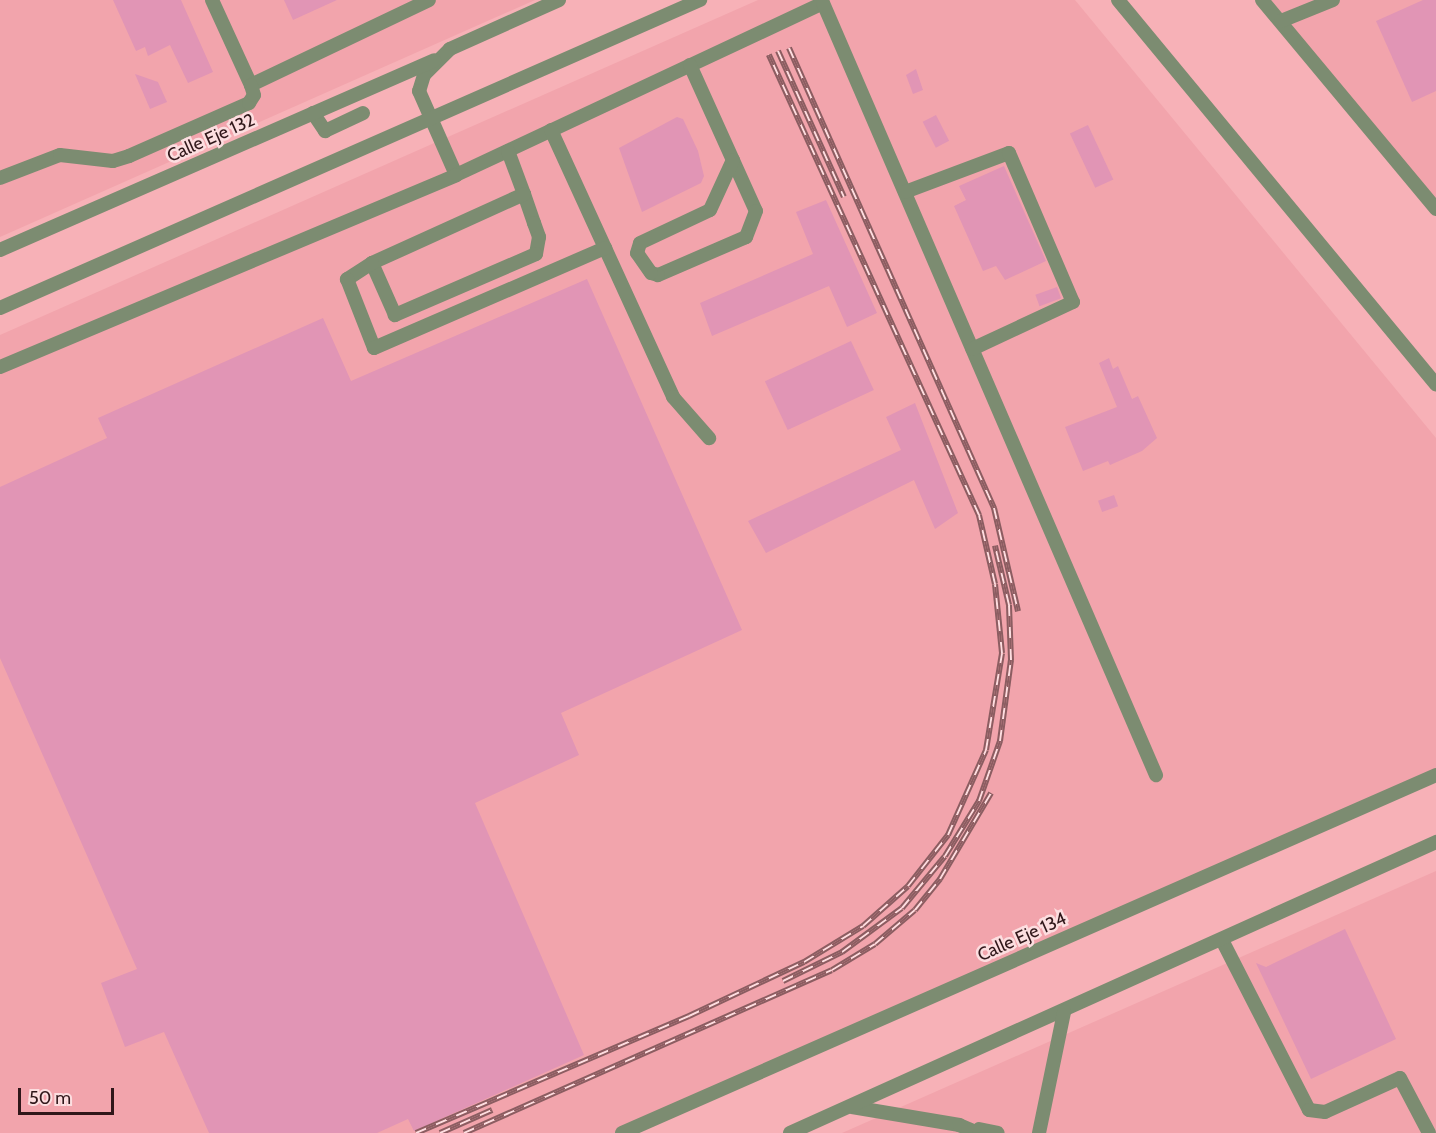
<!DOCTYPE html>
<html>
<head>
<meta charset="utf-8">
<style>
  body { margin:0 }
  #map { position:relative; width:1436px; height:1133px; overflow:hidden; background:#f7b1b7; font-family:Cabin,sans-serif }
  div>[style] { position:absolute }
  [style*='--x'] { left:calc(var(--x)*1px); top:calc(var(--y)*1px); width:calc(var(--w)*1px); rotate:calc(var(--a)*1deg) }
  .built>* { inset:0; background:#f2a4ac }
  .building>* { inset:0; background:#e195b5; transform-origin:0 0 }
  .minor>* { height:14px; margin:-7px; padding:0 7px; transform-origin:7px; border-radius:7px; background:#7c8c71 }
  .rail>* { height:6px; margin-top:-3px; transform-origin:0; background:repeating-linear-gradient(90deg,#fcdee0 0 11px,#8b5d61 0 22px); box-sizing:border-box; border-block:2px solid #8b5d61 }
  span { translate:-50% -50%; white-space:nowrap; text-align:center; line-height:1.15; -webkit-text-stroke:5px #fcdee0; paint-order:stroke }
  .street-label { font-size:18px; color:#30171a }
  .scale { position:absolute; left:18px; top:1088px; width:96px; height:27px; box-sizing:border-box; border:3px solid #30171a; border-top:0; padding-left:8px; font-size:18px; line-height:21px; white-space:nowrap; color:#30171a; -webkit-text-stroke:4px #fcdee0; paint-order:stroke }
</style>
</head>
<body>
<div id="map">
  <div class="built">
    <i style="clip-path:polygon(0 0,535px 0,0 237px)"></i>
    <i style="clip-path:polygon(758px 0,1075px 0,1436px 438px,1436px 771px,615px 1133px,0 1133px,0 335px)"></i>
    <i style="clip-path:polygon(1263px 0,1436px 0,1436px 209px)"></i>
    <i style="clip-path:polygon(1436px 871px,1436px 1133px,842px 1133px)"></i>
  </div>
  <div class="building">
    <i style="clip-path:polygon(113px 0,181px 0,213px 72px,188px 83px,170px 45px,148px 56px,145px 47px,136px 51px)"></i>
    <i style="clip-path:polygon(284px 0,337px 0,293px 20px)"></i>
    <i style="clip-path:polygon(1423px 0,1436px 0,1436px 91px,1412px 102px,1376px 21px)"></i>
    <i style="clip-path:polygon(916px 69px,923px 90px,913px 94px,906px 75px)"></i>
    <i style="clip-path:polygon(135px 74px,158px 82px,167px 102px,150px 109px)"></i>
    <i style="left:936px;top:115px;width:29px;height:15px;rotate:63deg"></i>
    <i style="clip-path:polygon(677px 117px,683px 119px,698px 151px,704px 176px,701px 183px,642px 212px,619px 148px)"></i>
    <i style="left:1088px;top:125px;width:60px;height:20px;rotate:65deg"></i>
    <i style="clip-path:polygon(1004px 166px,1046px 261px,1005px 280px,996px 266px,983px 271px,954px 206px,966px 200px,959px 186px)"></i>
    <i style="clip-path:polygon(826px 200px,877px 313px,847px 327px,829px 286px,712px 336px,700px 303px,813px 254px,796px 212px)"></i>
    <i style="clip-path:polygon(587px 279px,742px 630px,561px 713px,579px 755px,475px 803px,584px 1055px,414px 1131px,408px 1119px,377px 1133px,209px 1133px,164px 1032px,125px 1047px,101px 983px,137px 969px,0 658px,0 487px,107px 438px,98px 418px,323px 318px,351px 381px)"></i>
    <i style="left:1057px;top:287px;width:12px;height:23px;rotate:70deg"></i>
    <i style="left:851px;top:341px;width:54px;height:95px;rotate:65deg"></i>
    <i style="clip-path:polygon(1109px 358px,1113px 369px,1118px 366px,1132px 399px,1138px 396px,1157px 438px,1142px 451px,1110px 465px,1108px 461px,1083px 471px,1065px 427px,1117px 407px,1099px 363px)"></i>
    <i style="clip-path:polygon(915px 403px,958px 513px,935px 529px,914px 480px,766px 553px,748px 521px,901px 450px,886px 417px)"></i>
    <i style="left:1114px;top:495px;width:12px;height:17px;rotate:70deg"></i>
    <i style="clip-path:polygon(1345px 929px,1396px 1039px,1311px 1079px,1256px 963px,1266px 967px)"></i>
  </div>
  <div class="minor">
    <i style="--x:212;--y:0;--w:94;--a:65.4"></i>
    <i style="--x:251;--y:85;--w:197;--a:-25.5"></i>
    <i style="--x:559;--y:0;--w:120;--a:155.8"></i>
    <i style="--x:450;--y:49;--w:37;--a:135"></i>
    <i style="--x:424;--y:75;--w:17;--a:107"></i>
    <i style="--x:419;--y:91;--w:92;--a:66.2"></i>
    <i style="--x:456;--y:175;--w:405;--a:-25.1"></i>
    <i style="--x:823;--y:3;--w:841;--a:66.67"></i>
    <i style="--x:1118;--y:0;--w:499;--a:50.4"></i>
    <i style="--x:1262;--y:0;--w:272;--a:50.2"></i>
    <i style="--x:1281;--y:21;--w:56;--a:-22"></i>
    <i style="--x:690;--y:65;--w:160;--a:65.7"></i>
    <i style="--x:756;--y:211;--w:28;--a:111"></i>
    <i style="--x:746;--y:237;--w:96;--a:156.6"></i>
    <i style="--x:658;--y:275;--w:7;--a:-164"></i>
    <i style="--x:651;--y:273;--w:24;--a:-125"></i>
    <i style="--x:637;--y:253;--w:10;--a:-73"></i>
    <i style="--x:640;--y:243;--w:77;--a:-25.2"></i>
    <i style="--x:710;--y:210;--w:55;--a:-65.3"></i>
    <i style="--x:313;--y:113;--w:22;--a:56"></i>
    <i style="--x:325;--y:131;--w:42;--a:-25.3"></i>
    <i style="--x:551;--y:130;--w:294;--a:65.4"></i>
    <i style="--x:673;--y:397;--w:55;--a:48.7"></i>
    <i style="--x:508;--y:151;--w:46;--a:69.6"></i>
    <i style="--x:524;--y:194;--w:31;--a:71"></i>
    <i style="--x:534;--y:223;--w:15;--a:70"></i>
    <i style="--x:539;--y:237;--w:17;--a:100"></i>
    <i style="--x:536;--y:254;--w:154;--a:156.6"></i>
    <i style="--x:395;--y:315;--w:57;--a:-113.9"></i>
    <i style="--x:372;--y:263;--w:167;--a:-24.4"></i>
    <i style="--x:0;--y:178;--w:64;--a:-21"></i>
    <i style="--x:60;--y:155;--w:53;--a:6.5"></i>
    <i style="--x:113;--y:161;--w:17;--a:-17"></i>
    <i style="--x:129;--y:156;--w:131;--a:-23.8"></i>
    <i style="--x:249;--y:103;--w:9;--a:-58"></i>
    <i style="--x:254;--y:95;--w:10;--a:-107"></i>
    <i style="--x:905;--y:192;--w:111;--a:-20.6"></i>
    <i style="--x:1009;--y:153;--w:162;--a:66.8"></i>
    <i style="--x:1073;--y:302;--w:111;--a:155"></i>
    <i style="--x:0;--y:250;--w:474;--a:-23.6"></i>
    <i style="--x:372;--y:263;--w:30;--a:147"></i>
    <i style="--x:347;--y:279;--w:74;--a:68.6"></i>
    <i style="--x:374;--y:348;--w:252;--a:-23.4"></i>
    <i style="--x:0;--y:308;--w:765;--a:-23.75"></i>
    <i style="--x:0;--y:367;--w:495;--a:-22.8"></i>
    <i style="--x:1222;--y:940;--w:191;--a:62.9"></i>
    <i style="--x:1309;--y:1110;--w:16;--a:7"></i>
    <i style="--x:1325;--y:1112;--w:82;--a:-24.4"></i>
    <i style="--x:1400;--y:1078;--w:62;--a:62.2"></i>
    <i style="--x:852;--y:1107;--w:109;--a:9.5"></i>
    <i style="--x:959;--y:1125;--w:21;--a:23"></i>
    <i style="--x:979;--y:1129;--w:19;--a:12"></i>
    <i style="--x:622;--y:1133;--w:889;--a:-23.74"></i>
    <i style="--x:790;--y:1133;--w:709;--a:-24.25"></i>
    <i style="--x:1039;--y:1133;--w:124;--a:-78.3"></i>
  </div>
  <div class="rail">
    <i style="--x:789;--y:48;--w:504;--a:65.98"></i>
    <i style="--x:994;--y:508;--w:106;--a:76.9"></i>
    <i style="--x:778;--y:51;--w:160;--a:65.7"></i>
    <i style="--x:783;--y:981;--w:66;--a:-26.2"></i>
    <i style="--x:842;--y:952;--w:74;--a:-36.3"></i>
    <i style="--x:902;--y:908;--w:67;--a:-50.4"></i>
    <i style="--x:945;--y:856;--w:65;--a:-58.3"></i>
    <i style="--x:979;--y:801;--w:64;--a:-70.7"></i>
    <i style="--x:1000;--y:741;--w:82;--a:-82.3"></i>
    <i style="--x:1011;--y:660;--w:55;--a:-92.1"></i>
    <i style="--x:1009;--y:605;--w:61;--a:-103.3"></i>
    <i style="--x:416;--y:1133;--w:297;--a:-23.2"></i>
    <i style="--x:689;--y:1016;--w:127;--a:-25.2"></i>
    <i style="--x:804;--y:962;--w:69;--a:-31.4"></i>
    <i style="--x:863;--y:926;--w:60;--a:-41.6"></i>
    <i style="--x:908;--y:886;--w:65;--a:-51.9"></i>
    <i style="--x:948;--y:835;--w:93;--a:-65.9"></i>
    <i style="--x:986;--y:750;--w:98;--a:-80.6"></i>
    <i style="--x:1002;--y:653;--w:69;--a:-95.8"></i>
    <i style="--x:995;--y:584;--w:71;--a:-103.1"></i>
    <i style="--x:979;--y:515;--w:506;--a:-114.54"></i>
    <i style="--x:440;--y:1133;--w:57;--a:-23.9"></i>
    <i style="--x:464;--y:1133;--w:402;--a:-23.9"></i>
    <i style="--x:832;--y:970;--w:50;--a:-31.2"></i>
    <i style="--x:875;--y:944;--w:52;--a:-40.4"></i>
    <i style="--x:915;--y:910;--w:40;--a:-51"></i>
    <i style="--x:940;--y:879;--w:100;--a:-59.3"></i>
  </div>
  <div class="street-label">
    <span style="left:211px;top:138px;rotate:-24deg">Calle Eje 132</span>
    <span style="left:1022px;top:937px;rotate:-24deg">Calle Eje 134</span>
  </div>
  <div class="scale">50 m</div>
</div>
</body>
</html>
